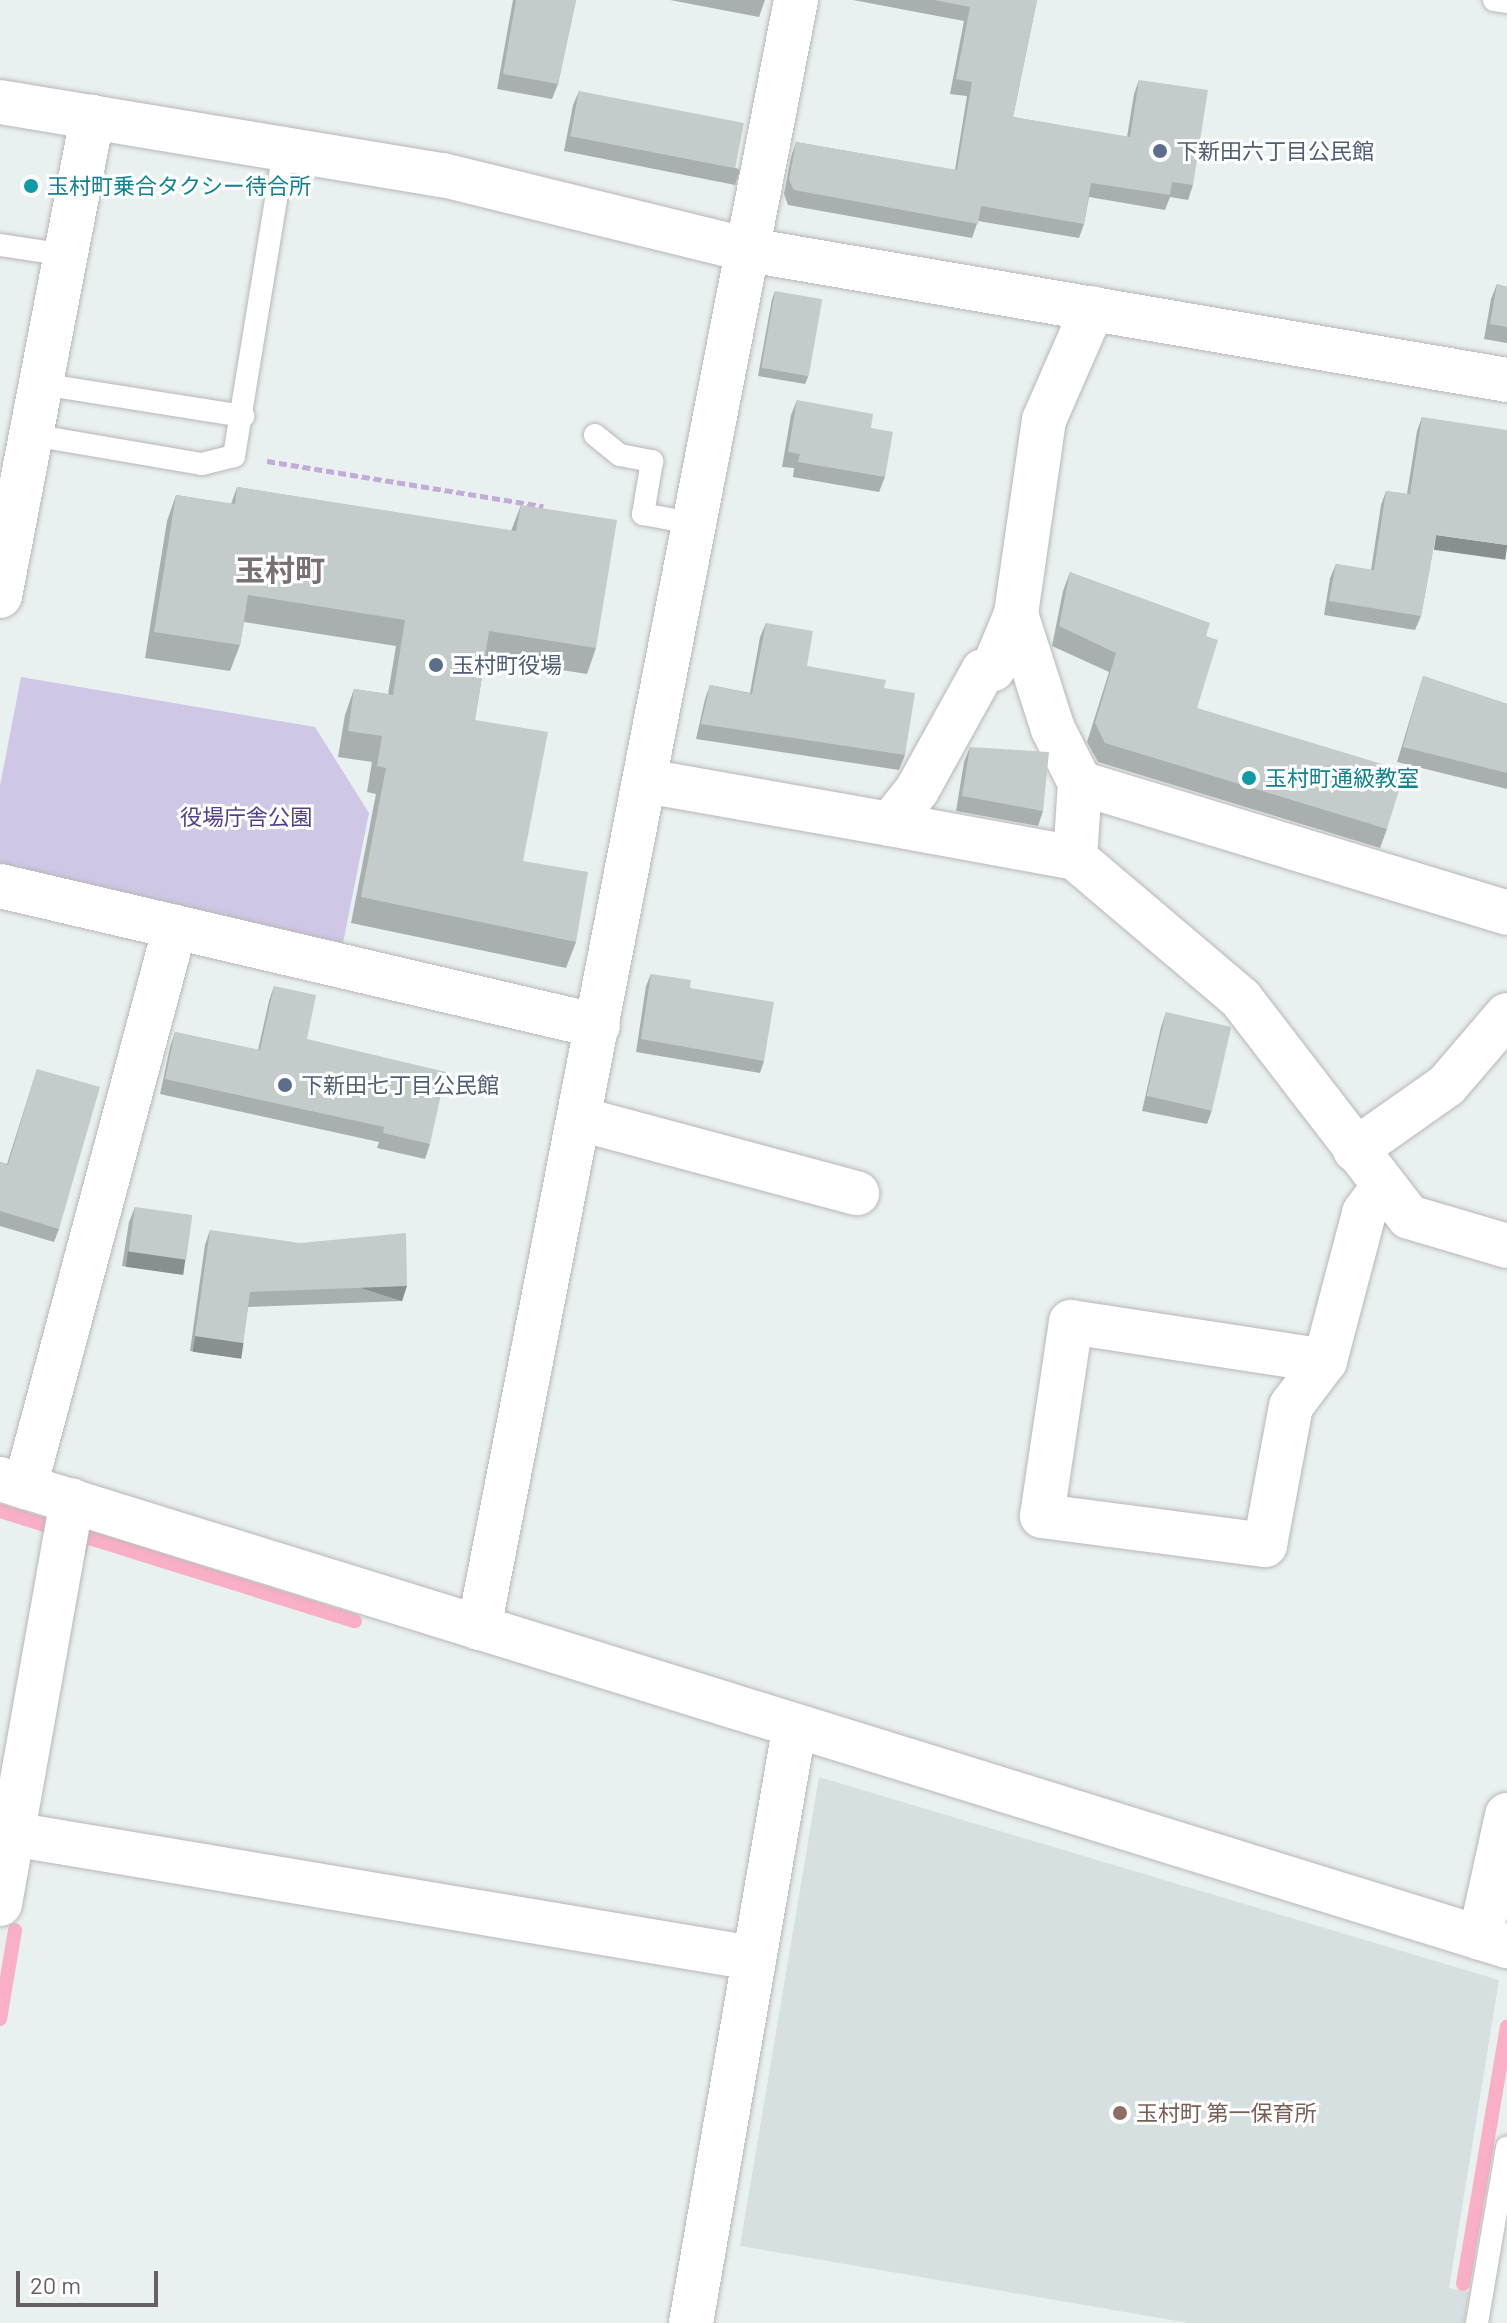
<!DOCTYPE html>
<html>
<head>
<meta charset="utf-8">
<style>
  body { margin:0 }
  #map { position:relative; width:1507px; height:2323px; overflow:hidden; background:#e8f0f0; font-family:Barlow,"Noto Sans JP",sans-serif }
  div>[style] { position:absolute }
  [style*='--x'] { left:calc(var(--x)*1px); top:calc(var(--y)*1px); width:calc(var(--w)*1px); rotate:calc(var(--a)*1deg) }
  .education>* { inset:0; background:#d6e0e0 }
  .green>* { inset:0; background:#cfc7e5 }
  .stream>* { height:14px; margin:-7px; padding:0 7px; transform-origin:7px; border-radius:7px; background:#f9afc5 }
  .path>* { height:5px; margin-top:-2.5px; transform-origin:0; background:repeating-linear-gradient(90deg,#c2abd6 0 8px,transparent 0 12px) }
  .roads { filter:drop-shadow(0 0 2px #bbb5b6) drop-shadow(0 0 2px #bbb5b6) }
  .service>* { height:22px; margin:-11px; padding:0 11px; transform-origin:11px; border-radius:11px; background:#fff }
  .minor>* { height:44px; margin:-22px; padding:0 22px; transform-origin:22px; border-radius:22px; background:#fff }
  .wall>* { inset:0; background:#a9afaf }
  .shaded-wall>* { inset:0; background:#898f8e; transform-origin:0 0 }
  .building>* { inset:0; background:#c4cccb; transform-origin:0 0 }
  .dots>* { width:22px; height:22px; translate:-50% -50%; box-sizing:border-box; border:4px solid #fff; border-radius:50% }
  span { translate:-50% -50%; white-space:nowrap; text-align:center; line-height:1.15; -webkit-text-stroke:6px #fff; paint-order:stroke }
  .service-label { font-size:22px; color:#4e5e75 }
  .left { translate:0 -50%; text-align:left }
  .culture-label { font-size:22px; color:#0d838f }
  .park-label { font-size:22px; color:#553e88 }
  .education-label { font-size:22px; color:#785e54 }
  .district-label { font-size:30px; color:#797072; font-weight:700 }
  .scale { position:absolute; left:16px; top:2271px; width:142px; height:36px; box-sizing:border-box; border:4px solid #675f61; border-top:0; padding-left:10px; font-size:24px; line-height:28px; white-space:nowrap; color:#675f61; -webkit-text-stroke:6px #fff; paint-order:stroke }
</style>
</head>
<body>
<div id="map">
  <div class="education">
    <i style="clip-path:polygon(819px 1777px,1499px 1980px,1449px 2288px,1469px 2292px,1464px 2323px,1189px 2323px,740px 2246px)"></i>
  </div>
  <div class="green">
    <i style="clip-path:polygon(21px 677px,315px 727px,369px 813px,343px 943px,0 863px,0 786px)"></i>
  </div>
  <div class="stream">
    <i style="--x:0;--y:1511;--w:47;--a:17.3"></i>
    <i style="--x:80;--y:1550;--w:14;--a:-78"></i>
    <i style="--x:83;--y:1536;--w:285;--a:17.4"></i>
    <i style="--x:0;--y:2019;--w:90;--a:-80.4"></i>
    <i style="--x:1463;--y:2284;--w:261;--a:-80.3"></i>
  </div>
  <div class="path">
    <i style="--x:267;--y:461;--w:280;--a:9.3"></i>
  </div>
  <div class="roads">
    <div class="service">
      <i style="--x:1494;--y:0;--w:13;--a:9"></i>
      <i style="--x:0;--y:245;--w:67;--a:8.6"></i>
      <i style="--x:41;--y:384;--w:205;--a:9"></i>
      <i style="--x:32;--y:435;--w:172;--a:9.7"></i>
      <i style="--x:202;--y:464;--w:33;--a:-14"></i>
      <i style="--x:234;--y:456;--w:311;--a:-80.7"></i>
      <i style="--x:595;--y:435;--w:32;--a:39"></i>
      <i style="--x:620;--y:455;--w:33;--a:11"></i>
      <i style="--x:652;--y:461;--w:54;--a:99.6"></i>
      <i style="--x:643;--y:514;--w:54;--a:10.7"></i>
      <i style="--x:1477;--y:2323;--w:178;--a:-80.3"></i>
    </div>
    <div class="minor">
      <i style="--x:0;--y:102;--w:449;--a:9.4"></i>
      <i style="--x:443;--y:175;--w:315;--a:13.8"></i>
      <i style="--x:749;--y:250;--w:769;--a:9.73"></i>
      <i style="--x:0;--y:596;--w:488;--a:-79.1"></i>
      <i style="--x:1016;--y:614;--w:121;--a:72.2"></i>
      <i style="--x:1053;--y:729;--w:60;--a:63.4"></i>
      <i style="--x:646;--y:781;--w:248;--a:10"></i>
      <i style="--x:890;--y:824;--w:43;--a:-51.5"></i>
      <i style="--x:917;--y:790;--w:136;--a:-61"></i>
      <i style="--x:983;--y:671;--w:10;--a:-11"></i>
      <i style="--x:993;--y:669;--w:60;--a:-67.3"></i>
      <i style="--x:1016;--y:614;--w:196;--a:-81.8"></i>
      <i style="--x:1044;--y:420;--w:122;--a:-66.4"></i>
      <i style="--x:890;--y:824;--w:188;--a:10.4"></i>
      <i style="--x:1075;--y:858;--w:218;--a:40.3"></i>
      <i style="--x:1241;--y:999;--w:275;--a:52.4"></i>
      <i style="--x:1409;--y:1217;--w:102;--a:16.5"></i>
      <i style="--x:1075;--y:858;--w:75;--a:-86.2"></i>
      <i style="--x:1080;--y:783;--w:446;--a:16.9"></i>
      <i style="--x:0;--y:886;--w:614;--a:13.18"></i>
      <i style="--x:580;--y:1119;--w:287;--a:15"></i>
      <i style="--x:1355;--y:1150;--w:113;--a:-35.2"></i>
      <i style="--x:1447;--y:1085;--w:92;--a:-49.4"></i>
      <i style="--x:1325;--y:1361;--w:257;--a:-171.3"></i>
      <i style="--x:1071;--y:1322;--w:196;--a:98.5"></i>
      <i style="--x:1042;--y:1516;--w:225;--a:7.4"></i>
      <i style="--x:1265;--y:1545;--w:141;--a:-79.4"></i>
      <i style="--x:1291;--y:1406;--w:56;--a:-52.9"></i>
      <i style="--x:1325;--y:1361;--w:153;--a:-75.2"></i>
      <i style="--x:1364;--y:1213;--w:32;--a:-54"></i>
      <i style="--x:0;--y:1479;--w:1578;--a:17.22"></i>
      <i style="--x:25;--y:1487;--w:580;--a:-75"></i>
      <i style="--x:479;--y:1628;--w:1659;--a:-78.98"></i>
      <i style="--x:18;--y:1835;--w:744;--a:9.51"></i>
      <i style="--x:0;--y:1904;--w:410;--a:-79.9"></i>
      <i style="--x:1480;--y:1938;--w:126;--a:-77.6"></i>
      <i style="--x:691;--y:2323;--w:602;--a:-80.15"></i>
    </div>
  </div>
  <div class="wall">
    <i style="clip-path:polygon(513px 0,576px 0,558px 84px,552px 99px,497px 89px)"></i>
    <i style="clip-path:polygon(670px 0,765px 0,759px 17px)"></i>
    <i style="clip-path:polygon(853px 0,1037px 0,1013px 117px,1127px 137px,1134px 94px,1139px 80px,1193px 185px,1188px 200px,1170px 197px,1165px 210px,1089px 197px,1084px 224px,1079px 238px,978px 221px,972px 238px,788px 205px,784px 194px,791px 157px,796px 142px,955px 170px,967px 96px,950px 94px,964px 21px)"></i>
    <i style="clip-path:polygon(579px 91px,740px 170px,735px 185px,564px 151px,573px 105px)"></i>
    <i style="clip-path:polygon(1497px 284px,1507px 287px,1507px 343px,1484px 339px,1491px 299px)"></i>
    <i style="clip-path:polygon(775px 291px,808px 377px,805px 384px,758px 376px,772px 299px)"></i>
    <i style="clip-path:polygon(797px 400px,871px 428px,885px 477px,879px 492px,793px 477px,794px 468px,782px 467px,791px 415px)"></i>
    <i style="clip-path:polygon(1422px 417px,1433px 550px,1421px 616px,1415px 630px,1324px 615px,1330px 578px,1336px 564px,1371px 570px,1381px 505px,1386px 491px,1407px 494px,1417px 431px)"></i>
    <i style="clip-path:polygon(237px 487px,511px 531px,521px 505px,596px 648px,587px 674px,485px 658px,475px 720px,523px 861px,576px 942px,566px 968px,351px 923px,376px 794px,367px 792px,372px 762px,338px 757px,345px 715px,354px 689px,388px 694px,396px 646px,244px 622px,240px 645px,230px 671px,145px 658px,167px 521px,176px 495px,231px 504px)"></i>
    <i style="clip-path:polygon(1070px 572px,1206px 636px,1197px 708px,1387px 829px,1380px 848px,1098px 762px,1087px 742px,1109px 672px,1052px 646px,1063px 591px)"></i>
    <i style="clip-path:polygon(766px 623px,807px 666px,884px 688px,905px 755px,899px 770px,696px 739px,705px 699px,710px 685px,750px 693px,760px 637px)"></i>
    <i style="clip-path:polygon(1423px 676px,1507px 704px,1507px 789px,1397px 762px)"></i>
    <i style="clip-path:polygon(970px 747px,1043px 811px,1038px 826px,956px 811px,964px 762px)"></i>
    <i style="clip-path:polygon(651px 974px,690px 988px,764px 1061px,760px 1073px,636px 1052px,646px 986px)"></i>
    <i style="clip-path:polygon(274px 986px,307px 1039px,430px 1144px,425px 1159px,377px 1148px,379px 1142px,160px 1094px,170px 1047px,175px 1032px,258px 1050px,269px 1001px)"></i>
    <i style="clip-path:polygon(1166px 1012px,1212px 1110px,1207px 1124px,1142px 1111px,1161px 1027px)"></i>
    <i style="clip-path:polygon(37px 1069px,59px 1229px,54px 1242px,0 1226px,0 1162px,7px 1164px)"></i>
    <i style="clip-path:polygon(135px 1207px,180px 1274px,122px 1266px,129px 1222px)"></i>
    <i style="clip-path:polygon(210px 1230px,402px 1301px,248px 1307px,243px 1343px,237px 1358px,190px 1351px,205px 1245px)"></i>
  </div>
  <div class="shaded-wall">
    <i style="left:1436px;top:535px;width:72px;height:15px;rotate:8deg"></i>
    <i style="left:128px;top:1251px;width:58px;height:16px;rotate:8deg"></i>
    <i style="left:407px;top:1286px;width:16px;height:157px;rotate:108deg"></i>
    <i style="left:195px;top:1336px;width:49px;height:16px;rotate:8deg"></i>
  </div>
  <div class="building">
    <i style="clip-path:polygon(516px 0,576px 0,558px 84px,503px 74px)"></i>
    <i style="clip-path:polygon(934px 0,1037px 0,1013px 117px,1130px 137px,1139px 80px,1208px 90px,1193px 185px,1172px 182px,1170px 195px,1091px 183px,1084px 224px,981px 206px,978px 224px,794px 190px,789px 180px,796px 142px,957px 170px,972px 82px,956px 79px,970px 7px)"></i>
    <i style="left:579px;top:91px;width:168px;height:46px;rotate:11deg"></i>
    <i style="clip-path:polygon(1497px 284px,1507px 287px,1507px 327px,1490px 324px)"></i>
    <i style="left:775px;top:291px;width:48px;height:78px;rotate:10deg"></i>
    <i style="clip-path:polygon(797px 400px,873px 414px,871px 428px,893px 432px,885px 477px,798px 462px,800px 454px,788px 452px)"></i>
    <i style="clip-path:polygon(1422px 417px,1507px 430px,1507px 545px,1436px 535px,1421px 616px,1329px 601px,1336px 564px,1374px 570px,1386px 491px,1410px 494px)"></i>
    <i style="clip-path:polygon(237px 487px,516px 531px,521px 505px,617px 520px,596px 648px,489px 631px,475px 720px,548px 732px,523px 861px,588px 872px,576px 942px,361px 897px,386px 768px,377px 766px,382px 736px,348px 731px,354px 689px,393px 695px,405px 620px,248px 595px,240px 645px,154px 632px,176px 495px,235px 504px)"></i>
    <i style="clip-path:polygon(1070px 572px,1210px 623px,1206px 636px,1218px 640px,1197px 708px,1405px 771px,1387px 829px,1105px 743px,1095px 723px,1116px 653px,1059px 626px)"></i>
    <i style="clip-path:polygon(766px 623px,813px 631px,807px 666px,886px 680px,884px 688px,915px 693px,905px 755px,701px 724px,710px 685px,752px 694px)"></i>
    <i style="clip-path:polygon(1423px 676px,1507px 704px,1507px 773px,1403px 747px)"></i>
    <i style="clip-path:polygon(970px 747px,1049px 752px,1043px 811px,962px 796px)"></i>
    <i style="clip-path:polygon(651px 974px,691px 980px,690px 988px,774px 1002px,764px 1061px,641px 1039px)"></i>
    <i style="clip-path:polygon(274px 986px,316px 995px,307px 1039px,446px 1072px,430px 1144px,383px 1133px,384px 1127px,165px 1079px,175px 1032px,260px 1050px)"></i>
    <i style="left:1166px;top:1012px;width:67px;height:86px;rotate:13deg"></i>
    <i style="clip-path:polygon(37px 1069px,100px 1087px,59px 1229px,0 1211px,0 1162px,8px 1165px)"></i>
    <i style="left:135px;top:1207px;width:58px;height:45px;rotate:8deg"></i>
    <i style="clip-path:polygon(210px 1230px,300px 1243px,406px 1233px,407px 1286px,250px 1292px,243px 1343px,195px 1336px)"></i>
  </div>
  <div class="dots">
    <i style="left:1160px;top:151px;background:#5c6f8a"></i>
    <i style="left:31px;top:186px;background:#0f9aa8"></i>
    <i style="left:436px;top:665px;background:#5c6f8a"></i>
    <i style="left:1249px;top:778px;background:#0f9aa8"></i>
    <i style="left:285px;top:1085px;background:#5c6f8a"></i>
    <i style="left:1120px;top:2113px;background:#8d6e63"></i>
  </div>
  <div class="service-label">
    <span class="left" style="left:1176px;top:151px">下新田六丁目公民館</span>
    <span class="left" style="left:452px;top:665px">玉村町役場</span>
    <span class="left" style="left:301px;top:1085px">下新田七丁目公民館</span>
  </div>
  <div class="culture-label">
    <span class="left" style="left:47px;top:186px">玉村町乗合タクシー待合所</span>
    <span class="left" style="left:1265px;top:778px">玉村町通級教室</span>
  </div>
  <div class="park-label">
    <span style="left:246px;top:817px">役場庁舎公園</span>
  </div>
  <div class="education-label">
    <span class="left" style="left:1136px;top:2113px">玉村町 第一保育所</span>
  </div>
  <div class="district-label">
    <span style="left:280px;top:569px">玉村町</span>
  </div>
  <div class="scale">20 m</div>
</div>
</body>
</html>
